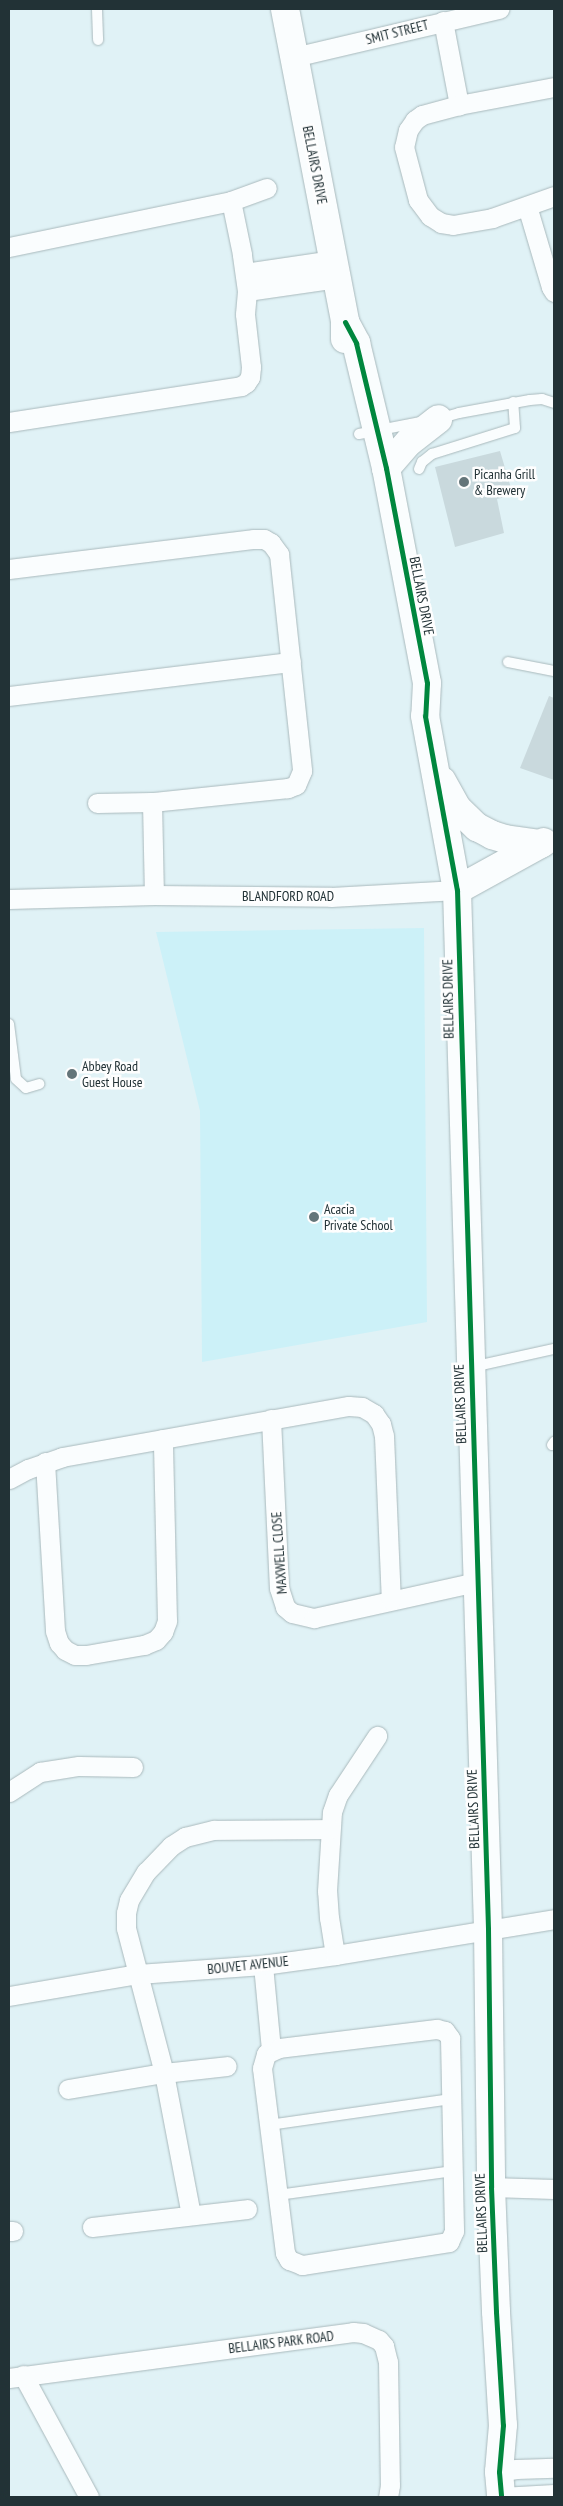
<!DOCTYPE html>
<html>
<head>
<meta charset="utf-8">
<style>
  body { margin:0 }
  #map { position:relative; width:563px; height:2506px; overflow:hidden; background:#e0f2f6; font-family:"PT Sans Narrow",sans-serif }
  div>[style] { position:absolute }
  [style*='--x'] { left:calc(var(--x)*1px); top:calc(var(--y)*1px); width:calc(var(--w)*1px); rotate:calc(var(--a)*1deg) }
  .built>* { inset:0; background:#ccf1f8 }
  .building>* { inset:0; background:#c9d9dd }
  .roads { filter:drop-shadow(0 0 1px #a9b9bc) drop-shadow(0 0 1px #a9b9bc) }
  .lane>* { height:10px; margin:-5px; padding:0 5px; transform-origin:5px; border-radius:5px; background:#fafdfe }
  .street>* { height:19px; margin:-9.5px; padding:0 9.5px; transform-origin:9.5px; border-radius:9.5px; background:#fafdfe }
  .secondary>* { height:28px; margin:-14px; padding:0 14px; transform-origin:14px; border-radius:14px; background:#fafdfe }
  .cycleway>* { height:5px; margin:-2.5px; padding:0 2.5px; transform-origin:2.5px; border-radius:2.5px; background:#00873e }
  .dots>* { width:14px; height:14px; translate:-50% -50%; box-sizing:border-box; border:2px solid #fefefe; border-radius:50% }
  span { translate:-50% -50%; white-space:nowrap; text-align:center; line-height:1.15; -webkit-text-stroke:5px #fefefe; paint-order:stroke }
  .street-label { font-size:14px; color:#223236 }
  .poi-label { font-size:14px; color:#223236 }
  .left { translate:0 -50%; text-align:left }
  .frame { position:absolute; inset:0; border:10px solid #223236; pointer-events:none }
</style>
</head>
<body>
<div id="map">
  <div class="built">
    <i style="clip-path:polygon(424px 928px,427px 1322px,202px 1362px,200px 1111px,156px 932px)"></i>
  </div>
  <div class="building">
    <i style="clip-path:polygon(500px 451px,513px 495px,497px 499px,504px 533px,455px 547px,435px 467px)"></i>
    <i style="clip-path:polygon(549px 696px,554px 698px,554px 780px,520px 768px)"></i>
  </div>
  <div class="roads">
    <div class="lane">
      <i style="--x:97;--y:9;--w:31;--a:88"></i>
      <i style="--x:438;--y:419;--w:22;--a:-16"></i>
      <i style="--x:459;--y:413;--w:72;--a:-10.4"></i>
      <i style="--x:530;--y:400;--w:12;--a:-5"></i>
      <i style="--x:542;--y:399;--w:13;--a:18"></i>
      <i style="--x:359;--y:434;--w:63;--a:-11"></i>
      <i style="--x:419;--y:469;--w:8;--a:-67"></i>
      <i style="--x:422;--y:462;--w:13;--a:-39"></i>
      <i style="--x:432;--y:454;--w:87;--a:-17.4"></i>
      <i style="--x:515;--y:428;--w:26;--a:-94"></i>
      <i style="--x:508;--y:662;--w:47;--a:11.1"></i>
      <i style="--x:9;--y:1024;--w:55;--a:82.7"></i>
      <i style="--x:16;--y:1079;--w:13;--a:42"></i>
      <i style="--x:26;--y:1088;--w:14;--a:-17"></i>
      <i style="--x:472;--y:1367;--w:84;--a:-12.4"></i>
      <i style="--x:552;--y:1445;--w:4;--a:-56"></i>
      <i style="--x:269;--y:2125;--w:184;--a:-8.1"></i>
      <i style="--x:278;--y:2195;--w:177;--a:-7.8"></i>
    </div>
    <div class="street">
      <i style="--x:443;--y:21;--w:86;--a:79.2"></i>
      <i style="--x:294;--y:57;--w:211;--a:-13.2"></i>
      <i style="--x:554;--y:87;--w:97;--a:169.3"></i>
      <i style="--x:459;--y:105;--w:38;--a:165"></i>
      <i style="--x:422;--y:115;--w:9;--a:144"></i>
      <i style="--x:415;--y:120;--w:12;--a:125"></i>
      <i style="--x:408;--y:130;--w:17;--a:103"></i>
      <i style="--x:404;--y:147;--w:55;--a:75.2"></i>
      <i style="--x:418;--y:200;--w:20;--a:53"></i>
      <i style="--x:430;--y:216;--w:13;--a:32"></i>
      <i style="--x:441;--y:223;--w:12;--a:9"></i>
      <i style="--x:453;--y:225;--w:40;--a:-10"></i>
      <i style="--x:492;--y:218;--w:66;--a:-19.5"></i>
      <i style="--x:527;--y:206;--w:84;--a:73.5"></i>
      <i style="--x:551;--y:287;--w:6;--a:59"></i>
      <i style="--x:9;--y:247;--w:227;--a:-11.7"></i>
      <i style="--x:231;--y:201;--w:38;--a:-20"></i>
      <i style="--x:245;--y:273;--w:89;--a:-8.4"></i>
      <i style="--x:247;--y:291;--w:91;--a:-8.2"></i>
      <i style="--x:9;--y:422;--w:235;--a:-8.8"></i>
      <i style="--x:241;--y:386;--w:6;--a:-31"></i>
      <i style="--x:246;--y:383;--w:7;--a:-56"></i>
      <i style="--x:250;--y:377;--w:10;--a:-84"></i>
      <i style="--x:251;--y:367;--w:53;--a:-96.5"></i>
      <i style="--x:245;--y:314;--w:23;--a:-85"></i>
      <i style="--x:247;--y:291;--w:37;--a:-98"></i>
      <i style="--x:242;--y:254;--w:54;--a:-101.7"></i>
      <i style="--x:9;--y:569;--w:247;--a:-7"></i>
      <i style="--x:254;--y:539;--w:10;--a:0"></i>
      <i style="--x:264;--y:539;--w:8;--a:30"></i>
      <i style="--x:271;--y:543;--w:14;--a:54"></i>
      <i style="--x:279;--y:554;--w:218;--a:83.9"></i>
      <i style="--x:302;--y:771;--w:15;--a:113"></i>
      <i style="--x:296;--y:785;--w:9;--a:159"></i>
      <i style="--x:288;--y:788;--w:137;--a:174.1"></i>
      <i style="--x:152;--y:802;--w:55;--a:179"></i>
      <i style="--x:9;--y:696;--w:284;--a:-6.9"></i>
      <i style="--x:152;--y:802;--w:93;--a:88.8"></i>
      <i style="--x:9;--y:899;--w:145;--a:-1.6"></i>
      <i style="--x:154;--y:895;--w:177;--a:0.6"></i>
      <i style="--x:331;--y:897;--w:126;--a:-3.2"></i>
      <i style="--x:271;--y:1419;--w:169;--a:87.3"></i>
      <i style="--x:279;--y:1588;--w:20;--a:72"></i>
      <i style="--x:285;--y:1607;--w:9;--a:41"></i>
      <i style="--x:292;--y:1613;--w:23;--a:13"></i>
      <i style="--x:314;--y:1618;--w:167;--a:-12.5"></i>
      <i style="--x:45;--y:1462;--w:169;--a:86.6"></i>
      <i style="--x:55;--y:1631;--w:13;--a:72"></i>
      <i style="--x:59;--y:1643;--w:9;--a:49"></i>
      <i style="--x:65;--y:1650;--w:11;--a:27"></i>
      <i style="--x:75;--y:1655;--w:11;--a:0"></i>
      <i style="--x:86;--y:1655;--w:59;--a:-9.8"></i>
      <i style="--x:144;--y:1645;--w:13;--a:-23"></i>
      <i style="--x:156;--y:1640;--w:11;--a:-49"></i>
      <i style="--x:163;--y:1632;--w:12;--a:-70"></i>
      <i style="--x:167;--y:1621;--w:182;--a:-91.3"></i>
      <i style="--x:9;--y:1479;--w:21;--a:-28"></i>
      <i style="--x:28;--y:1469;--w:36;--a:-19"></i>
      <i style="--x:62;--y:1457;--w:291;--a:-10.1"></i>
      <i style="--x:349;--y:1406;--w:13;--a:4"></i>
      <i style="--x:362;--y:1407;--w:14;--a:30"></i>
      <i style="--x:374;--y:1414;--w:12;--a:55"></i>
      <i style="--x:381;--y:1424;--w:12;--a:76"></i>
      <i style="--x:384;--y:1436;--w:164;--a:87.6"></i>
      <i style="--x:9;--y:1792;--w:37;--a:-33"></i>
      <i style="--x:40;--y:1772;--w:39;--a:-9"></i>
      <i style="--x:79;--y:1766;--w:54;--a:1.1"></i>
      <i style="--x:335;--y:1955;--w:37;--a:-99"></i>
      <i style="--x:329;--y:1918;--w:27;--a:-94"></i>
      <i style="--x:327;--y:1891;--w:79;--a:-86.4"></i>
      <i style="--x:332;--y:1812;--w:18;--a:-71"></i>
      <i style="--x:338;--y:1795;--w:71;--a:-56.5"></i>
      <i style="--x:263;--y:1965;--w:85;--a:84.6"></i>
      <i style="--x:9;--y:1996;--w:131;--a:-9.7"></i>
      <i style="--x:138;--y:1974;--w:125;--a:-4.1"></i>
      <i style="--x:263;--y:1965;--w:73;--a:-7.9"></i>
      <i style="--x:335;--y:1955;--w:222;--a:-9.3"></i>
      <i style="--x:437;--y:2029;--w:8;--a:14"></i>
      <i style="--x:445;--y:2031;--w:9;--a:54"></i>
      <i style="--x:450;--y:2038;--w:193;--a:88.8"></i>
      <i style="--x:454;--y:2231;--w:12;--a:114"></i>
      <i style="--x:449;--y:2242;--w:149;--a:171.1"></i>
      <i style="--x:302;--y:2265;--w:14;--a:-159"></i>
      <i style="--x:289;--y:2260;--w:8;--a:-120"></i>
      <i style="--x:285;--y:2253;--w:186;--a:-97.1"></i>
      <i style="--x:262;--y:2068;--w:15;--a:-74"></i>
      <i style="--x:266;--y:2054;--w:14;--a:-25"></i>
      <i style="--x:279;--y:2048;--w:159;--a:-6.9"></i>
      <i style="--x:68;--y:2089;--w:97;--a:-9.5"></i>
      <i style="--x:164;--y:2073;--w:63;--a:-6.3"></i>
      <i style="--x:491;--y:2187;--w:63;--a:1.8"></i>
      <i style="--x:191;--y:2215;--w:145;--a:-100.8"></i>
      <i style="--x:164;--y:2073;--w:150;--a:-104.7"></i>
      <i style="--x:126;--y:1928;--w:15;--a:-90"></i>
      <i style="--x:126;--y:1913;--w:13;--a:-77"></i>
      <i style="--x:129;--y:1900;--w:33;--a:-59"></i>
      <i style="--x:146;--y:1872;--w:36;--a:-46"></i>
      <i style="--x:171;--y:1846;--w:17;--a:-33"></i>
      <i style="--x:185;--y:1837;--w:30;--a:-14"></i>
      <i style="--x:214;--y:1830;--w:116;--a:-0.5"></i>
      <i style="--x:92;--y:2227;--w:156;--a:-6.6"></i>
      <i style="--x:9;--y:2231;--w:4;--a:0"></i>
      <i style="--x:23;--y:2375;--w:139;--a:61.6"></i>
      <i style="--x:9;--y:2378;--w:347;--a:-7.6"></i>
      <i style="--x:353;--y:2332;--w:10;--a:6"></i>
      <i style="--x:363;--y:2333;--w:17;--a:24"></i>
      <i style="--x:379;--y:2340;--w:8;--a:50"></i>
      <i style="--x:384;--y:2346;--w:16;--a:76"></i>
      <i style="--x:388;--y:2362;--w:123;--a:89.1"></i>
      <i style="--x:390;--y:2485;--w:12;--a:99"></i>
      <i style="--x:499;--y:2472;--w:17;--a:-10"></i>
      <i style="--x:516;--y:2469;--w:38;--a:-2"></i>
      <i style="--x:501;--y:2497;--w:53;--a:-3.2"></i>
    </div>
    <div class="secondary">
      <i style="--x:285;--y:9;--w:319;--a:79.1"></i>
      <i style="--x:345;--y:322;--w:17;--a:90"></i>
      <i style="--x:345;--y:322;--w:24;--a:62"></i>
      <i style="--x:356;--y:343;--w:129;--a:76.5"></i>
      <i style="--x:386;--y:468;--w:219;--a:79.2"></i>
      <i style="--x:427;--y:683;--w:33;--a:93"></i>
      <i style="--x:425;--y:716;--w:177;--a:79.6"></i>
      <i style="--x:457;--y:890;--w:1039;--a:88.29"></i>
      <i style="--x:488;--y:1929;--w:258;--a:89.3"></i>
      <i style="--x:491;--y:2187;--w:125;--a:87.7"></i>
      <i style="--x:496;--y:2312;--w:113;--a:86.5"></i>
      <i style="--x:503;--y:2425;--w:47;--a:94.9"></i>
      <i style="--x:499;--y:2472;--w:25;--a:85"></i>
      <i style="--x:386;--y:468;--w:35;--a:-49"></i>
      <i style="--x:409;--y:442;--w:37;--a:-38"></i>
      <i style="--x:442;--y:781;--w:31;--a:61"></i>
      <i style="--x:457;--y:808;--w:28;--a:44"></i>
      <i style="--x:477;--y:827;--w:17;--a:28"></i>
      <i style="--x:492;--y:835;--w:14;--a:17"></i>
      <i style="--x:505;--y:839;--w:36;--a:8"></i>
      <i style="--x:457;--y:890;--w:99;--a:-28.9"></i>
    </div>
  </div>
  <div class="cycleway">
    <i style="--x:345;--y:322;--w:24;--a:62"></i>
    <i style="--x:356;--y:343;--w:129;--a:76.5"></i>
    <i style="--x:386;--y:468;--w:219;--a:79.2"></i>
    <i style="--x:427;--y:683;--w:33;--a:93"></i>
    <i style="--x:425;--y:716;--w:177;--a:79.6"></i>
    <i style="--x:457;--y:890;--w:1039;--a:88.29"></i>
    <i style="--x:488;--y:1929;--w:258;--a:89.3"></i>
    <i style="--x:491;--y:2187;--w:125;--a:87.7"></i>
    <i style="--x:496;--y:2312;--w:113;--a:86.5"></i>
    <i style="--x:503;--y:2425;--w:47;--a:94.9"></i>
    <i style="--x:499;--y:2472;--w:25;--a:85"></i>
  </div>
  <div class="dots">
    <i style="left:464px;top:482px;background:#647579"></i>
    <i style="left:72px;top:1074px;background:#647579"></i>
    <i style="left:314px;top:1217px;background:#647579"></i>
  </div>
  <div class="street-label">
    <span style="left:397px;top:32px;rotate:-14deg">SMIT STREET</span>
    <span style="left:315px;top:165px;rotate:79deg">BELLAIRS DRIVE</span>
    <span style="left:422px;top:596px;rotate:79deg">BELLAIRS DRIVE</span>
    <span style="left:288px;top:896px">BLANDFORD ROAD</span>
    <span style="left:448px;top:999px;rotate:-91deg">BELLAIRS DRIVE</span>
    <span style="left:460px;top:1404px;rotate:-92deg">BELLAIRS DRIVE</span>
    <span style="left:279px;top:1553px;rotate:-94deg">MAXWELL CLOSE</span>
    <span style="left:473px;top:1809px;rotate:-92deg">BELLAIRS DRIVE</span>
    <span style="left:248px;top:1965px;rotate:-6deg">BOUVET AVENUE</span>
    <span style="left:481px;top:2213px;rotate:-92deg">BELLAIRS DRIVE</span>
    <span style="left:281px;top:2342px;rotate:-7deg">BELLAIRS PARK ROAD</span>
  </div>
  <div class="poi-label">
    <span class="left" style="left:474px;top:482px">Picanha Grill<br>&amp; Brewery</span>
    <span class="left" style="left:82px;top:1074px">Abbey Road<br>Guest House</span>
    <span class="left" style="left:324px;top:1217px">Acacia<br>Private School</span>
  </div>
  <div class="frame"></div>
</div>
</body>
</html>
